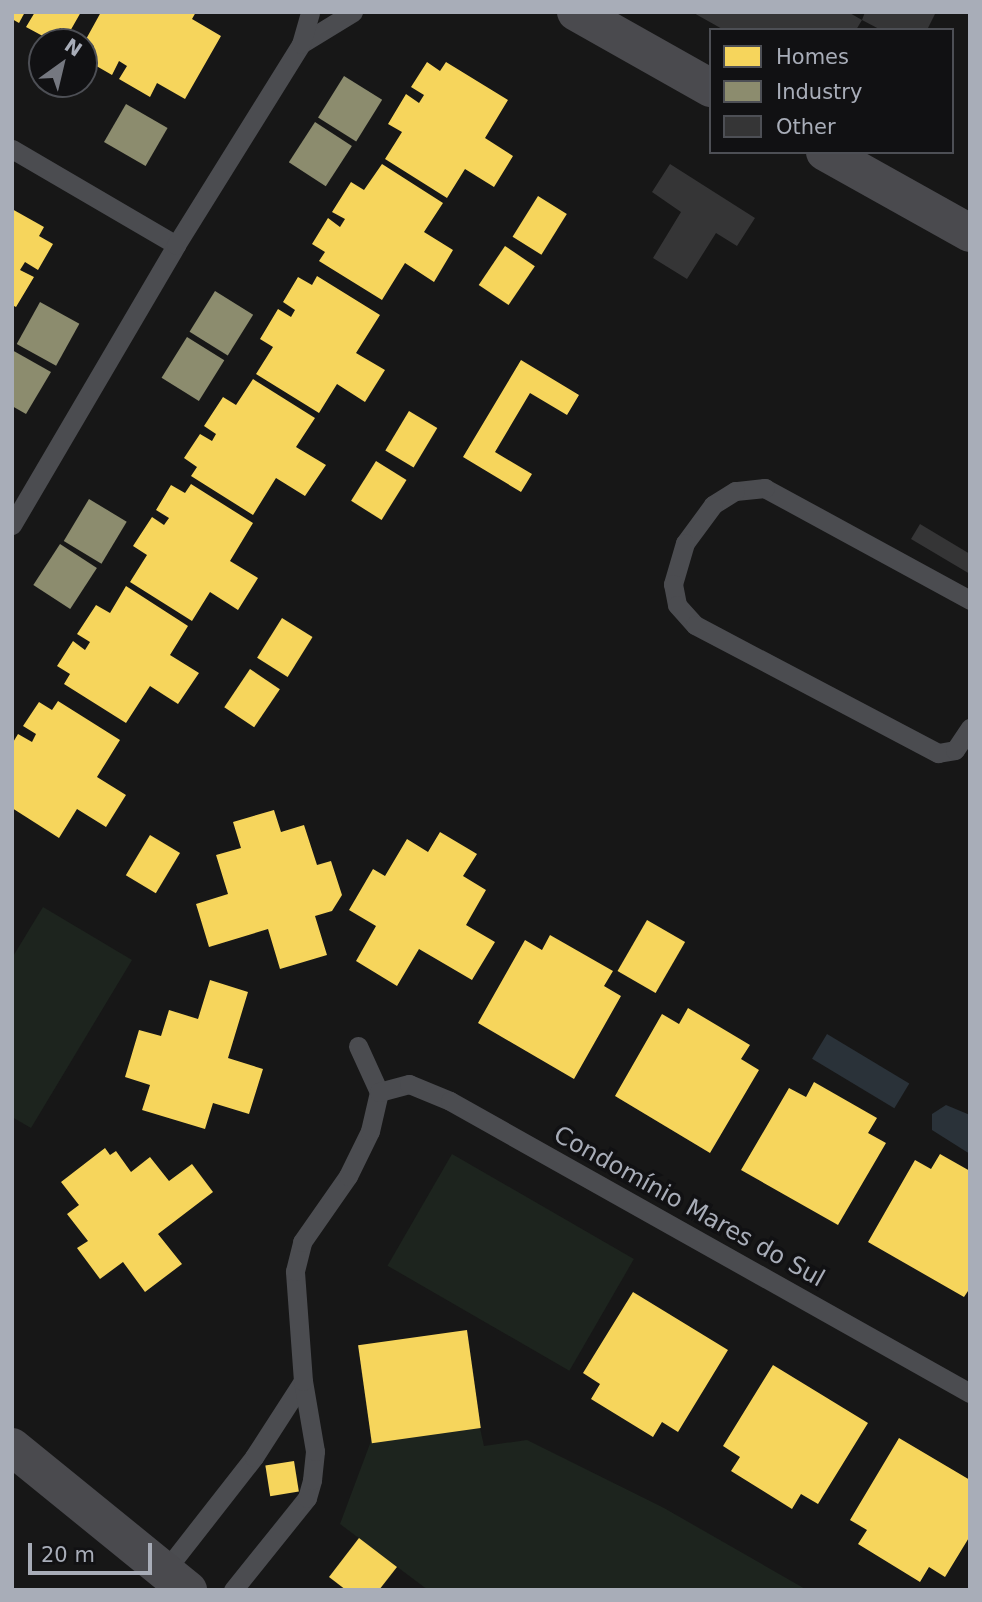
<!DOCTYPE html>
<html>
<head>
<meta charset="utf-8">
<style>
  body { margin:0 }
  #map { position:relative; width:982px; height:1602px; overflow:hidden; background:#171717; font-family:"DejaVu Sans",sans-serif }
  div>[style] { position:absolute }
  [style*='--x'] { left:calc(var(--x)*1px); top:calc(var(--y)*1px); width:calc(var(--w)*1px); rotate:calc(var(--a)*1deg) }
  .green>* { inset:0; background:#1d241e; transform-origin:0 0 }
  .water>* { inset:0; background:#2a3239; transform-origin:0 0 }
  .homes>* { inset:0; background:#f6d55c; transform-origin:0 0 }
  .industry>* { inset:0; background:#8c8c6e; transform-origin:0 0 }
  .building>* { inset:0; background:#353536 }
  .lane>* { height:19px; margin:-9.5px; padding:0 9.5px; transform-origin:9.5px; border-radius:9.5px; background:#4b4c50 }
  .secondary>* { height:38px; margin:-19px; padding:0 19px; transform-origin:19px; border-radius:19px; background:#4a4a4e }
  span { translate:-50% -50%; white-space:nowrap; text-align:center; line-height:1.15; -webkit-text-stroke:7px #111113; paint-order:stroke }
  .street-label { font-size:24px; color:#a8adb8 }
  .frame { position:absolute; inset:0; border:14px solid #a8adb8; pointer-events:none }
  .legend { position:absolute; left:709px; top:28px; width:245px; height:126px; box-sizing:border-box; background:#111113; border:2px solid #4d4f55; margin:0; padding:9px 12px; list-style:none; font-size:21px; color:#a8adb8 }
  .legend li { display:flex; align-items:center; gap:14px; height:35px }
  .legend b { width:35px; border:2px solid #4d4f55 }
  .north { position:absolute; left:28px; top:28px; width:70px; height:70px; box-sizing:border-box; background:#111113; border:2px solid #4d4f55; border-radius:50%; rotate:34deg; font-size:19px; font-weight:700; line-height:28px; text-align:center; color:#a8adb8 }
  .north::after { content:''; display:block; margin:auto; width:24px; height:32px; background:#757880; clip-path:polygon(50% 0,100% 100%,50% 72%,0 100%) }
  .scale { position:absolute; left:28px; top:1543px; width:124px; height:32px; box-sizing:border-box; border:4px solid #a8adb8; border-top:0; padding-left:9px; font-size:21px; line-height:24px; white-space:nowrap; color:#a8adb8; -webkit-text-stroke:5px #111113; paint-order:stroke }
</style>
</head>
<body>
<div id="map">
  <div class="green">
    <i style="clip-path:polygon(43px 907px,132px 960px,31px 1128px,12px 1117px,12px 958px)"></i>
    <i style="left:452px;top:1154px;width:210px;height:129px;rotate:30deg"></i>
    <i style="clip-path:polygon(480px 1428px,484px 1446px,527px 1440px,664px 1508px,807px 1590px,428px 1590px,340px 1524px,371px 1441px)"></i>
  </div>
  <div class="water">
    <i style="left:827px;top:1034px;width:96px;height:29px;rotate:31deg"></i>
    <i style="clip-path:polygon(946px 1105px,970px 1115px,970px 1154px,932px 1130px,932px 1114px)"></i>
  </div>
  <div class="homes">
    <i style="clip-path:polygon(12px 12px,25px 12px,19px 23px,12px 19px)"></i>
    <i style="clip-path:polygon(35px 12px,81px 12px,69px 33px,60px 28px,52px 41px,26px 27px)"></i>
    <i style="clip-path:polygon(101px 12px,196px 12px,192px 19px,221px 36px,185px 99px,157px 83px,150px 97px,119px 79px,127px 66px,119px 61px,112px 75px,86px 60px,94px 46px,85px 41px)"></i>
    <i style="clip-path:polygon(427px 62px,440px 71px,446px 62px,508px 100px,485px 138px,513px 156px,494px 187px,465px 169px,447px 198px,385px 159px,402px 132px,388px 124px,406px 94px,419px 103px,424px 95px,411px 87px)"></i>
    <i style="clip-path:polygon(382px 164px,443px 203px,424px 232px,453px 250px,434px 282px,405px 263px,382px 300px,319px 261px,325px 252px,312px 244px,328px 218px,340px 227px,345px 219px,332px 212px,351px 182px,364px 190px)"></i>
    <i style="left:538px;top:196px;width:34px;height:48px;rotate:32deg"></i>
    <i style="clip-path:polygon(12px 209px,44px 227px,39px 236px,53px 244px,38px 270px,25px 262px,20px 270px,34px 277px,16px 307px,12px 305px)"></i>
    <i style="left:505px;top:246px;width:36px;height:47px;rotate:34deg"></i>
    <i style="clip-path:polygon(317px 276px,380px 315px,356px 353px,385px 370px,365px 402px,337px 384px,319px 413px,256px 374px,273px 347px,260px 339px,278px 309px,291px 317px,295px 310px,283px 302px,298px 277px,312px 285px)"></i>
    <i style="clip-path:polygon(521px 360px,579px 395px,567px 415px,530px 393px,495px 452px,532px 474px,521px 492px,463px 457px)"></i>
    <i style="clip-path:polygon(253px 379px,315px 418px,296px 447px,326px 465px,305px 496px,276px 478px,253px 515px,191px 476px,197px 467px,184px 458px,200px 434px,212px 441px,216px 434px,204px 426px,223px 397px,236px 405px)"></i>
    <i style="left:409px;top:411px;width:33px;height:46px;rotate:31deg"></i>
    <i style="left:376px;top:461px;width:36px;height:47px;rotate:32deg"></i>
    <i style="clip-path:polygon(191px 484px,253px 523px,230px 561px,258px 578px,238px 610px,210px 592px,192px 621px,130px 582px,147px 555px,133px 546px,152px 517px,164px 525px,169px 518px,156px 510px,171px 485px,185px 493px)"></i>
    <i style="clip-path:polygon(126px 586px,188px 626px,170px 655px,199px 673px,178px 704px,150px 686px,126px 723px,64px 684px,70px 674px,57px 666px,73px 641px,85px 650px,90px 642px,77px 634px,96px 605px,110px 613px)"></i>
    <i style="left:282px;top:618px;width:36px;height:47px;rotate:32deg"></i>
    <i style="left:250px;top:669px;width:36px;height:46px;rotate:34deg"></i>
    <i style="clip-path:polygon(58px 701px,120px 740px,97px 777px,126px 795px,106px 827px,77px 809px,59px 838px,12px 808px,12px 744px,18px 734px,32px 742px,36px 734px,23px 726px,39px 702px,52px 710px)"></i>
    <i style="clip-path:polygon(274px 810px,281px 832px,304px 825px,317px 865px,331px 861px,342px 895px,332px 911px,315px 916px,327px 955px,280px 969px,268px 929px,209px 947px,196px 904px,228px 894px,216px 855px,241px 848px,233px 822px)"></i>
    <i style="clip-path:polygon(440px 832px,477px 854px,463px 876px,486px 890px,466px 925px,495px 942px,472px 980px,419px 949px,397px 986px,356px 961px,376px 926px,349px 910px,373px 869px,385px 876px,407px 839px,428px 852px)"></i>
    <i style="left:150px;top:835px;width:35px;height:47px;rotate:31deg"></i>
    <i style="left:647px;top:920px;width:44px;height:59px;rotate:30deg"></i>
    <i style="clip-path:polygon(550px 935px,613px 971px,604px 986px,621px 996px,574px 1079px,478px 1023px,525px 940px,542px 950px)"></i>
    <i style="clip-path:polygon(210px 980px,248px 992px,228px 1058px,263px 1069px,249px 1114px,213px 1103px,205px 1129px,142px 1110px,150px 1085px,125px 1077px,139px 1030px,161px 1036px,169px 1010px,198px 1019px)"></i>
    <i style="clip-path:polygon(688px 1008px,750px 1045px,741px 1059px,759px 1070px,710px 1153px,615px 1096px,662px 1014px,679px 1024px)"></i>
    <i style="clip-path:polygon(814px 1082px,877px 1118px,868px 1133px,886px 1143px,838px 1225px,741px 1170px,789px 1088px,806px 1097px)"></i>
    <i style="clip-path:polygon(105px 1148px,110px 1155px,116px 1151px,131px 1172px,150px 1157px,169px 1181px,192px 1164px,213px 1192px,158px 1234px,182px 1264px,145px 1292px,123px 1262px,100px 1279px,77px 1248px,88px 1241px,67px 1214px,79px 1205px,61px 1182px)"></i>
    <i style="clip-path:polygon(940px 1154px,970px 1171px,970px 1288px,964px 1297px,868px 1242px,915px 1160px,931px 1169px)"></i>
    <i style="clip-path:polygon(633px 1292px,728px 1350px,678px 1432px,662px 1422px,653px 1437px,591px 1399px,600px 1384px,583px 1373px)"></i>
    <i style="left:467px;top:1330px;width:99px;height:110px;rotate:82deg"></i>
    <i style="clip-path:polygon(773px 1365px,868px 1423px,818px 1504px,801px 1494px,792px 1509px,731px 1471px,740px 1457px,723px 1446px)"></i>
    <i style="clip-path:polygon(899px 1438px,970px 1480px,970px 1536px,945px 1577px,929px 1567px,920px 1582px,858px 1544px,867px 1530px,850px 1520px)"></i>
    <i style="left:294px;top:1461px;width:31px;height:29px;rotate:81deg"></i>
    <i style="clip-path:polygon(359px 1538px,397px 1567px,379px 1590px,346px 1590px,329px 1577px)"></i>
  </div>
  <div class="industry">
    <i style="left:344px;top:76px;width:45px;height:49px;rotate:32deg"></i>
    <i style="left:126px;top:104px;width:48px;height:44px;rotate:30deg"></i>
    <i style="left:315px;top:122px;width:44px;height:48px;rotate:33deg"></i>
    <i style="left:215px;top:291px;width:45px;height:48px;rotate:32deg"></i>
    <i style="left:40px;top:302px;width:45px;height:48px;rotate:29deg"></i>
    <i style="left:187px;top:337px;width:44px;height:48px;rotate:32deg"></i>
    <i style="clip-path:polygon(12px 350px,51px 372px,26px 414px,12px 406px)"></i>
    <i style="left:89px;top:499px;width:44px;height:49px;rotate:31deg"></i>
    <i style="left:60px;top:544px;width:44px;height:49px;rotate:33deg"></i>
  </div>
  <div class="building">
    <i style="clip-path:polygon(692px 12px,848px 12px,862px 20px,865px 12px,936px 12px,927px 30px,881px 30px,862px 20px,856px 30px,724px 30px)"></i>
    <i style="clip-path:polygon(670px 164px,755px 218px,737px 246px,716px 233px,687px 279px,653px 258px,681px 212px,652px 192px)"></i>
    <i style="clip-path:polygon(920px 524px,970px 554px,970px 574px,911px 539px)"></i>
  </div>
  <div class="lane">
    <i style="--x:301;--y:44;--w:61;--a:-31.6"></i>
    <i style="--x:12;--y:149;--w:190;--a:30.3"></i>
    <i style="--x:12;--y:525;--w:324;--a:-59.6"></i>
    <i style="--x:176;--y:245;--w:237;--a:-58.1"></i>
    <i style="--x:301;--y:44;--w:33;--a:-74"></i>
    <i style="--x:970;--y:600;--w:234;--a:-151.4"></i>
    <i style="--x:765;--y:488;--w:30;--a:174"></i>
    <i style="--x:735;--y:491;--w:26;--a:148"></i>
    <i style="--x:713;--y:505;--w:47;--a:126.4"></i>
    <i style="--x:685;--y:543;--w:43;--a:106.3"></i>
    <i style="--x:673;--y:584;--w:21;--a:79"></i>
    <i style="--x:677;--y:605;--w:27;--a:48"></i>
    <i style="--x:695;--y:625;--w:275;--a:27.8"></i>
    <i style="--x:938;--y:753;--w:17;--a:-10"></i>
    <i style="--x:955;--y:750;--w:27;--a:-56"></i>
    <i style="--x:358;--y:1046;--w:51;--a:65.5"></i>
    <i style="--x:165;--y:1571;--w:145;--a:-52"></i>
    <i style="--x:254;--y:1457;--w:90;--a:-57.2"></i>
    <i style="--x:233;--y:1590;--w:118;--a:-51.2"></i>
    <i style="--x:307;--y:1498;--w:19;--a:-74"></i>
    <i style="--x:312;--y:1480;--w:29;--a:-84"></i>
    <i style="--x:315;--y:1451;--w:71;--a:-99.7"></i>
    <i style="--x:303;--y:1381;--w:110;--a:-94.2"></i>
    <i style="--x:295;--y:1271;--w:30;--a:-76"></i>
    <i style="--x:302;--y:1242;--w:80;--a:-55.1"></i>
    <i style="--x:348;--y:1176;--w:50;--a:-63.9"></i>
    <i style="--x:370;--y:1131;--w:40;--a:-77"></i>
    <i style="--x:379;--y:1092;--w:31;--a:-15"></i>
    <i style="--x:409;--y:1084;--w:44;--a:22.5"></i>
    <i style="--x:450;--y:1101;--w:596;--a:29.32"></i>
  </div>
  <div class="secondary">
    <i style="--x:576;--y:12;--w:155;--a:29.4"></i>
    <i style="--x:825;--y:152;--w:166;--a:29.2"></i>
    <i style="--x:12;--y:1447;--w:227;--a:39.1"></i>
  </div>
  <div class="street-label">
    <span style="left:689px;top:1207px;rotate:29deg">Condomínio Mares do Sul</span>
  </div>
  <div class="frame"></div>
  <ul class="legend">
  <li><b style="height:19px;background:#f6d55c"></b>Homes</li>
  <li><b style="height:19px;background:#8c8c6e"></b>Industry</li>
  <li><b style="height:19px;background:#353536"></b>Other</li>
  </ul>
  <div class="north">N</div>
  <div class="scale">20 m</div>
</div>
</body>
</html>
